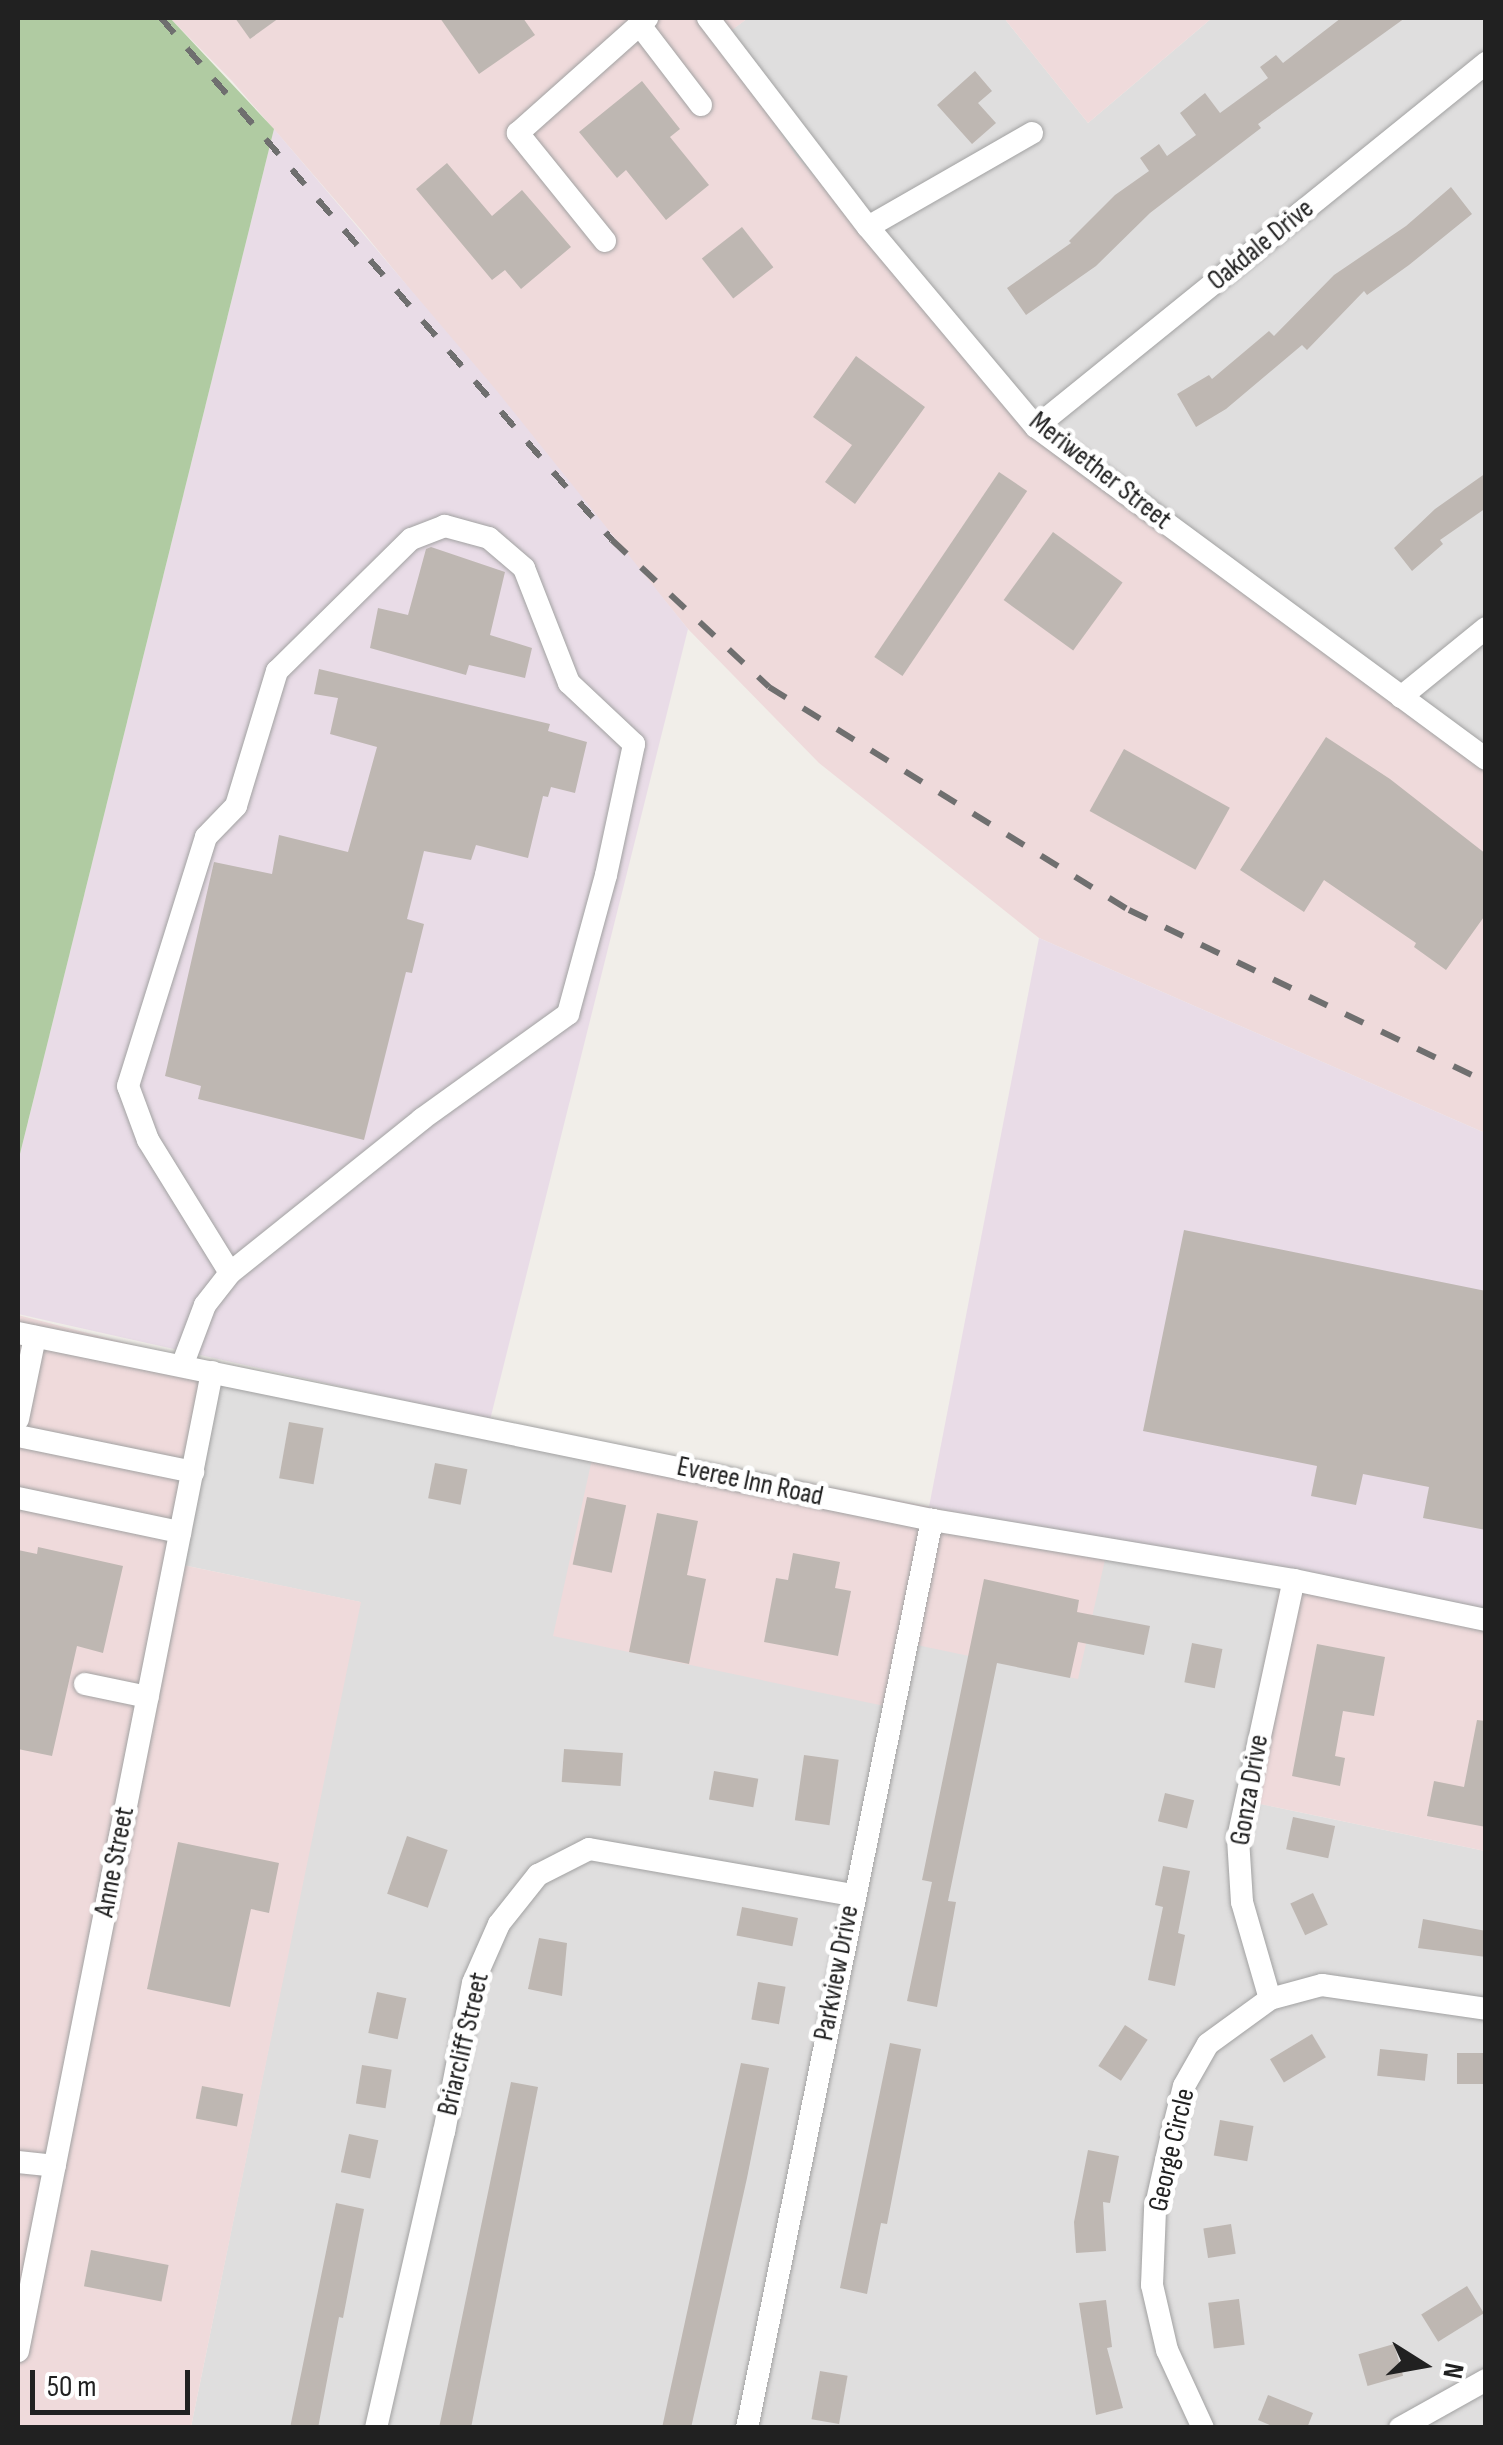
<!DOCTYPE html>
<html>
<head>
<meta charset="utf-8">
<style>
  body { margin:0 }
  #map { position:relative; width:1503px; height:2445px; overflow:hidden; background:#f1eee9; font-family:"Sofia Sans Condensed",sans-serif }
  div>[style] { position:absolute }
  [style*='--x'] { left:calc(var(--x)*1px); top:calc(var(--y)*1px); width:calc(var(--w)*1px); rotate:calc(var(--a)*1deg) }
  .residential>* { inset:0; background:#dfdede }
  .commercial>* { inset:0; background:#efdadb }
  .industrial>* { inset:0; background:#e9dce7 }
  .forest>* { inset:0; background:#b0cba2 }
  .building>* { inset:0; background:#beb7b2; transform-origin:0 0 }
  .roads { filter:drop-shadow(0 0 2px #a2a2a2) drop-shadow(0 0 2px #a2a2a2) }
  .minor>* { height:22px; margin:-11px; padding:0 11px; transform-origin:11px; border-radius:11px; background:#fff }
  .rail>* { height:6px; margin-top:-3px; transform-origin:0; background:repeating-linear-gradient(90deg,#6f6f6f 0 20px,transparent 0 40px) }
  span { translate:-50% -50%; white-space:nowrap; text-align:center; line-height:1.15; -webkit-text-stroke:10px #fff; paint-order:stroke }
  .street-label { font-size:28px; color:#212121 }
  .frame { position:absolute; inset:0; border:20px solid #212121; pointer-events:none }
  .north { position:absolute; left:1373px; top:2315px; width:100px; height:100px; -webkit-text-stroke:8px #fff; paint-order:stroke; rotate:101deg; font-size:28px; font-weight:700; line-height:40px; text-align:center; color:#212121 }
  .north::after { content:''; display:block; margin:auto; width:35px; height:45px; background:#212121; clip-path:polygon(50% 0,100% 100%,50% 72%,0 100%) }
  .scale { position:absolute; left:30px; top:2370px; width:160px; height:45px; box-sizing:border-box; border:5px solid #212121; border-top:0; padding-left:12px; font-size:30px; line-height:35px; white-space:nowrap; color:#212121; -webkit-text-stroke:8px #fff; paint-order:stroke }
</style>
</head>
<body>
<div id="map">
  <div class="residential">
    <i style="clip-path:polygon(748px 18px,1004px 18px,1088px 123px,1212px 18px,1485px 18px,1485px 754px,1240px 578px,983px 368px,795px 155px,719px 39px)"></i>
    <i style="clip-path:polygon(215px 1366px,596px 1441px,911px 1644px,1109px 1542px,1282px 1576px,1237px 1799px,1485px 1851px,1485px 2427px,191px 2427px,360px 1602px,173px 1563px)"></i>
  </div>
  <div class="commercial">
    <i style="clip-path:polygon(170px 18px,748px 18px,719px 40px,795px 154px,983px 368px,1240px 578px,1485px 754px,1485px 1133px,1039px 938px,819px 763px,688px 629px,363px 232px,232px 81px)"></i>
    <i style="clip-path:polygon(1004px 18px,1212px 18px,1088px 123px)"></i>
    <i style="clip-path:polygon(18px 1315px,215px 1366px,173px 1563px,361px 1602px,191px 2427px,18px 2427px)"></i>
    <i style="clip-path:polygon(596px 1441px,1109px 1542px,1078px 1679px,912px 1644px,894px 1708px,553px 1636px)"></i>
    <i style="clip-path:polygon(1282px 1576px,1485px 1616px,1485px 1851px,1236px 1799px)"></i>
  </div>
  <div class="industrial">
    <i style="clip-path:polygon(274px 129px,497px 391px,688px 629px,490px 1420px,18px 1314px,18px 1162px)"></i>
    <i style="clip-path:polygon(1039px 938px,1485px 1133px,1485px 1616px,929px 1507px)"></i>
  </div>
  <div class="forest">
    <i style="clip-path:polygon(18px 18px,170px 18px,274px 129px,18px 1162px)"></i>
  </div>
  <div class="building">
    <i style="clip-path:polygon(235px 18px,279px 18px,250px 39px)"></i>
    <i style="clip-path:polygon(440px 18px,523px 18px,535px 35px,479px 74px)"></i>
    <i style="clip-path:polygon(1341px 18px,1405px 18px,1258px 124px,1261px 128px,1150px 213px,1096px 266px,1026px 315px,1007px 288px,1071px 243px,1069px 241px,1115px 195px,1149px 171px,1140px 158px,1159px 144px,1167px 156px,1196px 135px,1180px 113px,1205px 93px,1220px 113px,1268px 78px,1260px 67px,1276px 55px,1283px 63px)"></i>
    <i style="clip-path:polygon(975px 71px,992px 91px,978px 103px,996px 123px,972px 144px,937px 105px)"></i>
    <i style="clip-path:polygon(642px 81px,680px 129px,670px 137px,709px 185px,666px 220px,626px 170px,617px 178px,579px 132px)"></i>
    <i style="clip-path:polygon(447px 163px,492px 216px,522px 190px,571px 247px,521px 289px,505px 270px,492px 280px,416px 189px)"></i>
    <i style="clip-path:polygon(1451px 187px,1472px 214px,1409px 265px,1367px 295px,1364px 291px,1307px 350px,1302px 345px,1226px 409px,1196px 427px,1177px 394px,1209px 375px,1212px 379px,1269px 331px,1274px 336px,1334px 275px,1406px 226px)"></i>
    <i style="left:742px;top:227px;width:51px;height:51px;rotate:52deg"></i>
    <i style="clip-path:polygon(856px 356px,925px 407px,855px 504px,825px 482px,852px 445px,813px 417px)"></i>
    <i style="left:999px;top:472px;width:34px;height:223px;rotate:34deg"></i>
    <i style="clip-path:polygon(1486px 473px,1486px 508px,1440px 540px,1443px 544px,1412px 571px,1394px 548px,1435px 509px)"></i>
    <i style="left:1053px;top:532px;width:86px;height:84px;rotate:36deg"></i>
    <i style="clip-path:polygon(431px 547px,505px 572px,490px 635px,532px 648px,525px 678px,469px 665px,466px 675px,370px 648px,378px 608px,408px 615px,426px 549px)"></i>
    <i style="clip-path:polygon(319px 669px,550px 724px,548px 731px,587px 742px,575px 793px,551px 787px,548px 797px,543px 796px,528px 858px,476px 845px,471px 860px,424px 851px,407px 919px,424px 924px,412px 973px,406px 972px,364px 1140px,198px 1099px,201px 1086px,165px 1076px,214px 862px,272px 874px,279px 835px,348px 852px,377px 747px,330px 734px,338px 698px,314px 694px)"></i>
    <i style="clip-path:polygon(1326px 737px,1390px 779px,1486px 854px,1486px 914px,1446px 970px,1414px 947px,1416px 943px,1324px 880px,1304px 912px,1240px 870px)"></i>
    <i style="left:1124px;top:749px;width:121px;height:71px;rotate:29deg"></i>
    <i style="clip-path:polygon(1184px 1230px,1486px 1291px,1486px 1530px,1423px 1518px,1429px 1487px,1363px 1474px,1356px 1505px,1311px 1496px,1317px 1466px,1143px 1431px)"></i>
    <i style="left:289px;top:1422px;width:35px;height:57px;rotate:10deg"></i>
    <i style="left:435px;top:1463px;width:33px;height:36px;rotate:11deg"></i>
    <i style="left:587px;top:1497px;width:40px;height:69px;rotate:12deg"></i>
    <i style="clip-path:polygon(657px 1513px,698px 1521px,687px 1575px,706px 1579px,689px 1664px,629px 1652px)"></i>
    <i style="clip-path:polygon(38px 1547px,123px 1566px,103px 1653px,77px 1646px,52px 1756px,18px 1749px,18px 1550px,37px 1554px)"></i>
    <i style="clip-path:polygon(793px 1553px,840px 1562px,835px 1588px,851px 1591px,838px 1656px,764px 1642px,776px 1578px,788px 1580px)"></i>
    <i style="clip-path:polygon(984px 1579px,1079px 1600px,1077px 1612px,1150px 1626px,1144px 1655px,1078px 1642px,1070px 1678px,997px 1663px,948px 1901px,956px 1902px,937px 2007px,907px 2001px,932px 1882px,922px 1880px)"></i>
    <i style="left:1192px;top:1643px;width:31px;height:40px;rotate:11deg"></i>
    <i style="clip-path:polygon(1317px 1644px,1385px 1657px,1374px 1716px,1343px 1711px,1335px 1756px,1345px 1758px,1340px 1786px,1292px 1776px)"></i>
    <i style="clip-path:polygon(1477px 1720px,1486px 1721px,1486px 1827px,1427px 1816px,1434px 1781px,1464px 1787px)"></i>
    <i style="left:564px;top:1749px;width:59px;height:33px;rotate:4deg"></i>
    <i style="left:804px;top:1755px;width:35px;height:66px;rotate:8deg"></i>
    <i style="left:714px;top:1771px;width:45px;height:29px;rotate:10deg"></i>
    <i style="left:1165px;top:1793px;width:30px;height:29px;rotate:14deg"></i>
    <i style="left:1293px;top:1817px;width:43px;height:33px;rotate:12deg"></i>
    <i style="left:407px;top:1836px;width:43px;height:61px;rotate:19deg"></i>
    <i style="clip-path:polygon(178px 1842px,279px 1863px,269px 1913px,251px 1909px,230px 2007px,147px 1989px)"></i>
    <i style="clip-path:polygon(1163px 1866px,1190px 1871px,1178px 1933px,1185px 1935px,1175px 1986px,1148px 1980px,1163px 1907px,1155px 1905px)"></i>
    <i style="left:1313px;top:1893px;width:35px;height:25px;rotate:65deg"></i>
    <i style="left:742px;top:1907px;width:57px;height:29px;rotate:11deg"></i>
    <i style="clip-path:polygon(1423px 1919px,1486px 1931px,1486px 1957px,1418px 1948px)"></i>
    <i style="clip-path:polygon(539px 1938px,567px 1943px,562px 1996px,528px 1989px)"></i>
    <i style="left:758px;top:1982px;width:28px;height:38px;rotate:10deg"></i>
    <i style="left:377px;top:1992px;width:30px;height:42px;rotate:12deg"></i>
    <i style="left:1125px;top:2025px;width:27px;height:49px;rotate:33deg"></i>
    <i style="left:1312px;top:2034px;width:27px;height:49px;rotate:59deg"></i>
    <i style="clip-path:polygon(890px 2043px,921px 2049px,887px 2224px,881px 2223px,867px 2294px,840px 2288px)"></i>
    <i style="left:1380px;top:2049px;width:48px;height:27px;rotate:6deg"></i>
    <i style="left:1457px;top:2053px;width:29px;height:31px"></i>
    <i style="clip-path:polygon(741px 2063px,769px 2068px,747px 2178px,691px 2428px,662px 2428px)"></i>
    <i style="left:362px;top:2065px;width:30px;height:39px;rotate:9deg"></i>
    <i style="clip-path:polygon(511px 2082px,538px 2087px,471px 2428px,439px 2428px)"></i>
    <i style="left:202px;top:2086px;width:42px;height:33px;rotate:11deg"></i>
    <i style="left:1220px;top:2120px;width:34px;height:36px;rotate:10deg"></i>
    <i style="left:349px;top:2134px;width:30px;height:39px;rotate:12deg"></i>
    <i style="clip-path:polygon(1088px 2150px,1119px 2156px,1110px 2203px,1103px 2202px,1106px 2251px,1076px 2253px,1074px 2222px)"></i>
    <i style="clip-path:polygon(336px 2203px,364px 2209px,343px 2318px,339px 2317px,318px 2428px,290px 2428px)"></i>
    <i style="left:1231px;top:2224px;width:30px;height:28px;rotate:81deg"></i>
    <i style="left:91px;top:2250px;width:79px;height:37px;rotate:11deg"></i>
    <i style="left:1467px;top:2286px;width:32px;height:54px;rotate:58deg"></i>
    <i style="left:1239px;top:2299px;width:46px;height:31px;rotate:83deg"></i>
    <i style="clip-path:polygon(1106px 2300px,1112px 2347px,1107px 2348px,1123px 2408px,1096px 2415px,1079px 2303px)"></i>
    <i style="left:1394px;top:2344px;width:33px;height:37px;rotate:74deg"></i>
    <i style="left:820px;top:2371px;width:28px;height:49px;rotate:10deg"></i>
    <i style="clip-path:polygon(1268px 2395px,1313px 2413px,1307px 2428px,1277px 2428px,1258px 2420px)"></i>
  </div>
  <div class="roads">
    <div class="minor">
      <i style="--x:708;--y:18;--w:263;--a:52.6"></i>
      <i style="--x:868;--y:227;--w:261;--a:50"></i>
      <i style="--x:1036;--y:427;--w:559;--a:36.42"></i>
      <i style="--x:639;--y:24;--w:102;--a:52.6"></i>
      <i style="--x:868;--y:227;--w:189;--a:-29.8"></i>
      <i style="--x:605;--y:241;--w:139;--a:-128.9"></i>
      <i style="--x:518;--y:133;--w:173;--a:-41.7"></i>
      <i style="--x:1036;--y:427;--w:579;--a:-38.97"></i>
      <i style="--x:1401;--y:697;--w:109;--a:-39.1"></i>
      <i style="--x:18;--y:1333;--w:933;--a:11.56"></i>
      <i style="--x:932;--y:1520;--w:367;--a:9.4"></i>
      <i style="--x:1294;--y:1580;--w:196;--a:11.8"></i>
      <i style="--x:182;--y:1366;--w:65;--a:-69.3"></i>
      <i style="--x:205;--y:1305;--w:41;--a:-52"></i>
      <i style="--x:230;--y:1273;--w:246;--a:-38.7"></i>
      <i style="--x:422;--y:1119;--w:180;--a:-35.7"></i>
      <i style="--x:568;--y:1014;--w:144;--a:-74.7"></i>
      <i style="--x:606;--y:875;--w:134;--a:-77.9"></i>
      <i style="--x:634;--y:744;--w:89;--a:-136.8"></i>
      <i style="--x:569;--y:683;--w:123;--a:-111.4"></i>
      <i style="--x:524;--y:568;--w:46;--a:-139.4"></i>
      <i style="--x:489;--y:538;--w:46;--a:-164.7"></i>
      <i style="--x:445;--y:526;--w:36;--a:159"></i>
      <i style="--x:411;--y:539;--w:188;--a:135.4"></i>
      <i style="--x:277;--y:671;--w:141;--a:106.9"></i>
      <i style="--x:236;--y:806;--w:43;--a:134.1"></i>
      <i style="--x:206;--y:837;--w:261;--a:107.4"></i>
      <i style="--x:128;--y:1086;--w:58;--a:69.7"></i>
      <i style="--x:148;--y:1140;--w:156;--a:58.3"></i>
      <i style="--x:18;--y:1419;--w:84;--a:-78.3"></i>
      <i style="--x:18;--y:1436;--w:179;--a:11.6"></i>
      <i style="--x:18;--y:1498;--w:166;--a:11.9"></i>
      <i style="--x:85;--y:1684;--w:64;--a:11.7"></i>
      <i style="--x:1270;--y:1999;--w:101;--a:-106.1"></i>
      <i style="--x:1242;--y:1902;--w:64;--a:-93.6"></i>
      <i style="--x:1238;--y:1838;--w:264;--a:-77.8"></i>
      <i style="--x:18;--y:2162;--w:37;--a:6"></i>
      <i style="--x:18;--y:2351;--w:998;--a:-78.79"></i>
      <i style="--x:376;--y:2428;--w:304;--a:-77.1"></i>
      <i style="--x:444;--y:2132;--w:152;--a:-79"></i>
      <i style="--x:473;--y:1983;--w:64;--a:-66.2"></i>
      <i style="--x:499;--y:1924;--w:63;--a:-51.5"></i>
      <i style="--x:538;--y:1875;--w:57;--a:-27"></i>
      <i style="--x:589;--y:1849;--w:268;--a:9.9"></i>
      <i style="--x:747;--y:2428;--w:927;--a:-78.48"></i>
      <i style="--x:1203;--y:2428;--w:86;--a:-114.8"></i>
      <i style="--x:1167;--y:2350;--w:67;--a:-103"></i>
      <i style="--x:1152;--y:2285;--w:75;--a:-87.7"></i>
      <i style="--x:1155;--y:2210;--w:78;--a:-77.4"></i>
      <i style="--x:1172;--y:2134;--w:49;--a:-76"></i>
      <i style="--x:1184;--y:2086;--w:48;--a:-60.3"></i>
      <i style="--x:1208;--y:2044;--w:77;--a:-36"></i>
      <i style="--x:1270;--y:1999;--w:54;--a:-15.1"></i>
      <i style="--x:1322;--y:1985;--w:166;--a:8.3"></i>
      <i style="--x:1400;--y:2428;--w:98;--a:-29.2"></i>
    </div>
  </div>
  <div class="rail">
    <i style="--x:161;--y:18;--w:690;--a:49.17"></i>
    <i style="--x:612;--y:540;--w:215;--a:43.1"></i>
    <i style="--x:769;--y:687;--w:423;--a:31.8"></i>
    <i style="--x:1129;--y:910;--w:396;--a:25.7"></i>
  </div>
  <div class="street-label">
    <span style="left:1261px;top:245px;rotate:-39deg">Oakdale Drive</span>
    <span style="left:1100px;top:471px;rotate:38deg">Meriwether Street</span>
    <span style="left:750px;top:1482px;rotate:12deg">Everee Inn Road</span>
    <span style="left:1250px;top:1790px;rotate:-80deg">Gonza Drive</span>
    <span style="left:115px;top:1862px;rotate:-79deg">Anne Street</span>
    <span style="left:837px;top:1973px;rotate:-79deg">Parkview Drive</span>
    <span style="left:464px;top:2044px;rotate:-77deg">Briarcliff Street</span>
    <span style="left:1172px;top:2150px;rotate:-77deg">George Circle</span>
  </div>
  <div class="frame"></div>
  <div class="north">N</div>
  <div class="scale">50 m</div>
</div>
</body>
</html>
